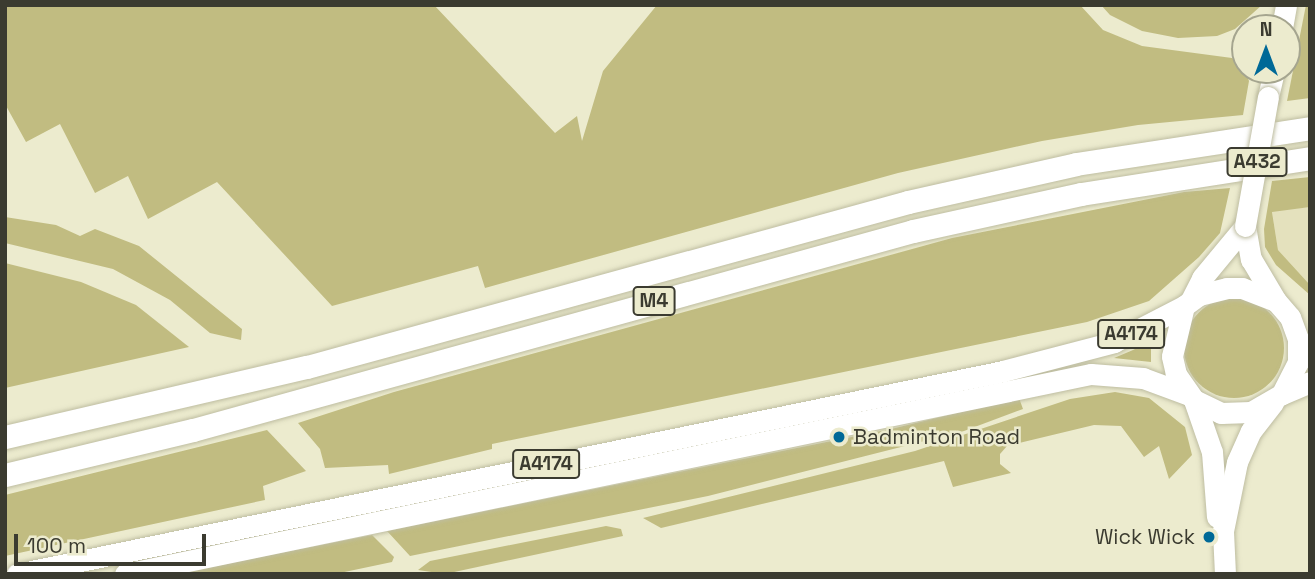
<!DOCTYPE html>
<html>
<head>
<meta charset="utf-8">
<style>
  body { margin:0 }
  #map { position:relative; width:1315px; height:579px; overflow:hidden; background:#ecebce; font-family:"Space Grotesk",sans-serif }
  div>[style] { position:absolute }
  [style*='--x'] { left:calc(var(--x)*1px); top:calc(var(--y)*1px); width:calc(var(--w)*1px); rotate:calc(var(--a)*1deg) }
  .built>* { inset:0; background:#e4e1bd }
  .green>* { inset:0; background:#c1bc81 }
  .round { border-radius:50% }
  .roads { filter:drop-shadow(0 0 2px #bebda1) drop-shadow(0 0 2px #bebda1) }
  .primary>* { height:21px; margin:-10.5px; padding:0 10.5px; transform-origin:10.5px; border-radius:10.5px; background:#fff }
  .trunk>* { height:21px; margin:-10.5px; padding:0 10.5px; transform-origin:10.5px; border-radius:10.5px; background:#fff }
  .motorway>* { height:23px; margin:-11.5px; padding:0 11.5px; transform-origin:11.5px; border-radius:11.5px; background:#fff }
  .bridges { filter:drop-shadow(0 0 2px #bebda1) drop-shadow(0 0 2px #bebda1) }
  .primary-bridge>* { height:21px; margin:-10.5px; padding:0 10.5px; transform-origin:10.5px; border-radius:10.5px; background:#fff }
  .dots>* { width:19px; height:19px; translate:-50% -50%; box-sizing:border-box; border:4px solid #ecebce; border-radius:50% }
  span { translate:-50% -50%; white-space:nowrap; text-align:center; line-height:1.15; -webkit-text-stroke:5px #ecebce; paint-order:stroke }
  .shield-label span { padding:2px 5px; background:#ecebce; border:2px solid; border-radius:5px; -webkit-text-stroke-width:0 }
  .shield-label { font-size:19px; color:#3b3b30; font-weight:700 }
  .poi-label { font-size:21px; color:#3b3b30 }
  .left { translate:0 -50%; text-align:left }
  .right { translate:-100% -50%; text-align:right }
  .frame { position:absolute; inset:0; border:7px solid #3b3b30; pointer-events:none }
  .north { position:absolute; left:1231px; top:14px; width:70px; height:70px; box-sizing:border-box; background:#ecebce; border:2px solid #a5a58f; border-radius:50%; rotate:0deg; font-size:19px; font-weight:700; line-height:28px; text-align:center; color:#3b3b30 }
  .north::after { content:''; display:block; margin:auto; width:24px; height:32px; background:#006997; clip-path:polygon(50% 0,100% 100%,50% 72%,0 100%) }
  .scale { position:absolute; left:14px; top:534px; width:192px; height:32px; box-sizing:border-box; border:4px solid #3b3b30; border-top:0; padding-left:9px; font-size:21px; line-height:24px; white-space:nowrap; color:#3b3b30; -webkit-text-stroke:5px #ecebce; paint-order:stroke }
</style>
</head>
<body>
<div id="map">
  <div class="built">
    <i style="clip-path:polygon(1310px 207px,1310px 285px,1278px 250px,1272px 211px)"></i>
  </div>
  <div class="green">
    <i style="clip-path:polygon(5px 5px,434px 5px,555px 133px,577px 116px,582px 141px,603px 71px,657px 5px,1080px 5px,1103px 30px,1142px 46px,1232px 58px,1243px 65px,1249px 81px,1243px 115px,1138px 125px,1042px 141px,898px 173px,485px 288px,478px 266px,332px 306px,217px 182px,148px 219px,128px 176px,95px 193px,60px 124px,26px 142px,5px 104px)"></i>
    <i style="clip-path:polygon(1101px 5px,1150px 6px,1262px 5px,1235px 29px,1217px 36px,1178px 38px,1142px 31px,1110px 15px)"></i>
    <i style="clip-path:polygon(1306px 5px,1310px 5px,1310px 98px,1287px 101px)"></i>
    <i style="clip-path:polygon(1310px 177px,1310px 207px,1272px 212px,1278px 250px,1310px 285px,1310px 295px,1276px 265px,1265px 247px,1264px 229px,1272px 181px)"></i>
    <i style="clip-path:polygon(1230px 188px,1220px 233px,1199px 257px,1149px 301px,1087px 322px,492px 444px,492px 449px,389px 474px,388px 465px,325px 468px,320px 449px,298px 423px,394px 392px,952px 238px,1184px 192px)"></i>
    <i style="clip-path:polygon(5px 217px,56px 225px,80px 236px,95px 229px,139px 246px,242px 329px,241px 340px,210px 333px,170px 300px,113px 269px,5px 243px)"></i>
    <i style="clip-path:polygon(5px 263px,81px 282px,136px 305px,189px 347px,5px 388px)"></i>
    <i class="round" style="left:1184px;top:298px;width:100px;height:100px"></i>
    <i style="clip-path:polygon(1151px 341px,1151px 362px,1114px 358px,1133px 350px)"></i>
    <i style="clip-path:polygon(1115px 392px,1149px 398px,1185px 427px,1192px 455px,1169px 479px,1159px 446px,1144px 457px,1121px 426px,1094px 425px,1007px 446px,1000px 454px,1000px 464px,1011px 473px,953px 487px,944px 461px,661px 528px,643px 518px,915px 451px,1070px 399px)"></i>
    <i style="clip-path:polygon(1019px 398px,1023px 409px,964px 431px,708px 496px,410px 556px,387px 531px,891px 429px)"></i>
    <i style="clip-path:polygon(267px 430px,306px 471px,263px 486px,265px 500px,5px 556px,5px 495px)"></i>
    <i style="clip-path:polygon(606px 526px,621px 529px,623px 536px,445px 574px,418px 570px,430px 561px)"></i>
    <i style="clip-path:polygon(372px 535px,394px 557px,392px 562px,335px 574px,175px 574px)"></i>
  </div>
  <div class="roads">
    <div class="primary">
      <i style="--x:1282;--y:28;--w:23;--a:-80"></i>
      <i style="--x:1268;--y:97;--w:28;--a:-77"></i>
      <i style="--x:1245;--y:226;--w:34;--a:80"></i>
      <i style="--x:1251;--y:259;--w:49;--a:59.2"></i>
      <i style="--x:1191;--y:300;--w:25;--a:-63"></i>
      <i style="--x:1202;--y:278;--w:67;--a:-50.4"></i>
      <i style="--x:1194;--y:400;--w:55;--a:70.9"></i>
      <i style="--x:1212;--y:452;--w:65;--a:85.6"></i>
      <i style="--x:1225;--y:574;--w:43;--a:-92.7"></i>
      <i style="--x:1223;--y:531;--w:70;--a:-78.5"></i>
      <i style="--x:1237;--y:462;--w:34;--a:-66"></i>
      <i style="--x:1251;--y:431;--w:36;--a:-52"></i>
    </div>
    <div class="trunk">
      <i style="--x:1227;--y:288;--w:15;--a:0"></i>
      <i style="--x:1242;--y:288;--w:36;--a:21"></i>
      <i style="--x:1276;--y:301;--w:21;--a:49"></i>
      <i style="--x:1290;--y:317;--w:23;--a:70"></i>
      <i style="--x:1298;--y:339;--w:23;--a:90"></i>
      <i style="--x:1298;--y:362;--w:36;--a:117"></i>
      <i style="--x:1282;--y:394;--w:36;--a:150"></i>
      <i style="--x:1251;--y:412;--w:30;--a:178"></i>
      <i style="--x:1221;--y:413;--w:30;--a:-154"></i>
      <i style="--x:1194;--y:400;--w:32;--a:-125"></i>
      <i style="--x:1176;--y:374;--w:18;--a:-103"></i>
      <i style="--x:1172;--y:356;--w:51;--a:-76.5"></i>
      <i style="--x:1184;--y:306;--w:19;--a:-36"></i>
      <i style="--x:1199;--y:295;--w:29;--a:-14"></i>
      <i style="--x:1282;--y:394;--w:30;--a:-23"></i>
      <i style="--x:17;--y:574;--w:1007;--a:-11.63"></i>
      <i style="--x:1003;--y:371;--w:115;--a:-14.6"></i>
      <i style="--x:1114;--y:342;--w:79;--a:-27.2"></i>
      <i style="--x:125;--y:574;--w:986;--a:-11.7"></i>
      <i style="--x:1091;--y:374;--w:52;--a:4.4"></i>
      <i style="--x:1143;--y:378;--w:49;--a:20.3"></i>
    </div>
    <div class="motorway">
      <i style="--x:5;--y:437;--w:310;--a:-13.1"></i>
      <i style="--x:307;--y:367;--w:623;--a:-15.35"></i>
      <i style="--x:908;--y:202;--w:172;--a:-12.7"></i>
      <i style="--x:1076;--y:164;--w:237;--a:-8.7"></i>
      <i style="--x:5;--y:475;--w:193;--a:-13.5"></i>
      <i style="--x:193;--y:430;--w:747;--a:-15.45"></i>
      <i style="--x:913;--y:231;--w:172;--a:-12.4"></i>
      <i style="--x:1081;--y:194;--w:232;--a:-8.9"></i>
    </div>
  </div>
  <div class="bridges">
    <div class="primary-bridge">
      <i style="--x:1245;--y:226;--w:131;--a:-79.9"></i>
    </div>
  </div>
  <div class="dots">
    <i style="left:839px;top:437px;background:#006997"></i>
    <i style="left:1209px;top:537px;background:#006997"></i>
  </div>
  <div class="shield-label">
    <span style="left:1257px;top:162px">A432</span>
    <span style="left:654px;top:301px">M4</span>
    <span style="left:1131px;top:334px">A4174</span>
    <span style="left:546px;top:464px">A4174</span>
  </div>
  <div class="poi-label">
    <span class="left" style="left:853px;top:437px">Badminton Road</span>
    <span class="right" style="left:1195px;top:537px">Wick Wick</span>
  </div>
  <div class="frame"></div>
  <div class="north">N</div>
  <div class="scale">100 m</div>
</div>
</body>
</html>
